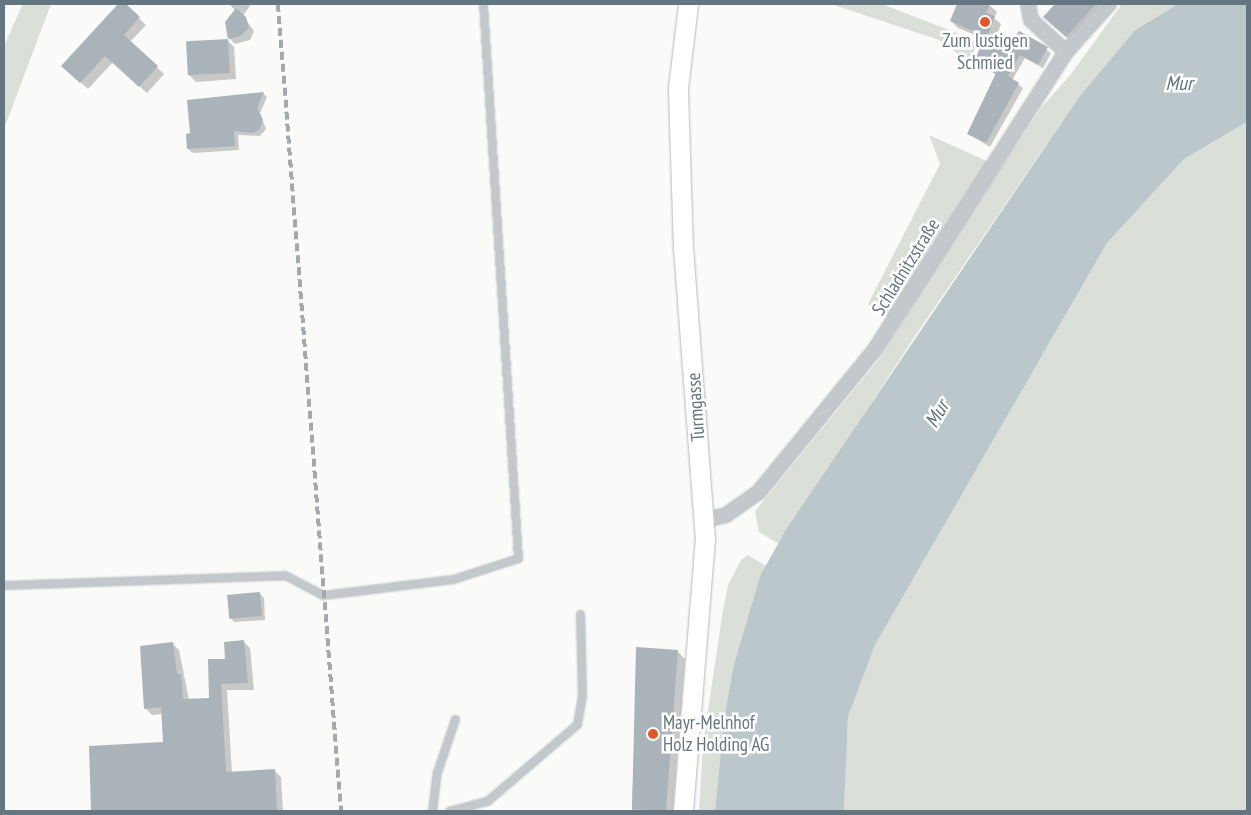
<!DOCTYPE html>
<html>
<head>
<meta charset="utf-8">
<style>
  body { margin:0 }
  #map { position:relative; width:1251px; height:815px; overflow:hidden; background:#fafaf8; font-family:"PT Sans Narrow",sans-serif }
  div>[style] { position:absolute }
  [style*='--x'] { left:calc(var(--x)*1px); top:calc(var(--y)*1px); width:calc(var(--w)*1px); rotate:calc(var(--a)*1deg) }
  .green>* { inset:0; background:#dadfd7 }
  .water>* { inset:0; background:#bbc7cb }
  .shadow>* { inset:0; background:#0003 }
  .building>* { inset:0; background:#aab3b9; transform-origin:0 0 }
  .roads { filter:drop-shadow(0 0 1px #b3babf) drop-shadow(0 0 1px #b3babf) }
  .service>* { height:7px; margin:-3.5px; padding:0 3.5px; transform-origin:3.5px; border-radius:3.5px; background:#c3c8cc }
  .minor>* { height:14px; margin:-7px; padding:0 7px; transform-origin:7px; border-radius:7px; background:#c3c8cc }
  .secondary>* { height:19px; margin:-9.5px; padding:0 9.5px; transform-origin:9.5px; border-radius:9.5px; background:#fff }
  .rail>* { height:4px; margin-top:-2px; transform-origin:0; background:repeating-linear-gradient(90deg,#a2aab0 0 8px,transparent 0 12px) }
  .dots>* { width:14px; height:14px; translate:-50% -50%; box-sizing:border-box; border:2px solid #fff; border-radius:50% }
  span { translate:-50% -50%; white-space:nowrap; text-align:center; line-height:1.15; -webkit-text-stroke:5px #fff; paint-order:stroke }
  .poi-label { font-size:19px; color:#657683 }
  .left { translate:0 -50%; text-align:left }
  .street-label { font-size:19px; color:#657683 }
  .water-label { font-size:20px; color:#60757c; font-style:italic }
  .frame { position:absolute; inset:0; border:5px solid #657683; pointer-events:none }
</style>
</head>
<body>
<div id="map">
  <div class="green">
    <i style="clip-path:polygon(23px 4px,51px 4px,4px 129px,4px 46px)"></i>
    <i style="clip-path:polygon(831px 4px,882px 4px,977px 41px,970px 63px,939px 40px)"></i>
    <i style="clip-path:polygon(1122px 4px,1178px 4px,1135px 30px,1079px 97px,917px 333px,779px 544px,759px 532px,755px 511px,880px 358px,945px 252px,1041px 108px,1071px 74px)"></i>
    <i style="clip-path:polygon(1247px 122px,1247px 811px,844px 811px,848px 717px,875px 645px,1107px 243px,1184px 159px)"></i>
    <i style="clip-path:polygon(929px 135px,989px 162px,890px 319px,868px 304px,940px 164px)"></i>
    <i style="clip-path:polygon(748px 555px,766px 566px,733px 668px,724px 719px,715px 811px,699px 811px,703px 744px,723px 610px,728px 585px,741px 560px)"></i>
  </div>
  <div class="water">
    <i style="clip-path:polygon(1178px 4px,1247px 4px,1247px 122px,1184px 159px,1107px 243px,875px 645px,848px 717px,844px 811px,715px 811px,724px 719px,733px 668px,761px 574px,787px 528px,1079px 97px,1135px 30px)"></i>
  </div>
  <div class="shadow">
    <i style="clip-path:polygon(119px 4px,124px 4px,146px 25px,130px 42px,164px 74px,147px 93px,113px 62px,88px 89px,63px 66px)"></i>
    <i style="clip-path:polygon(229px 4px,251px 4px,243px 16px,254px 31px,250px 40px,235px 44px,229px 38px,236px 11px)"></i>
    <i style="clip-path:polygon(958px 4px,988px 4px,997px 12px,994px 18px,1001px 24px,994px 43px,958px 28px,951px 21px)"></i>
    <i style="clip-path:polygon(1057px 4px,1109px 4px,1073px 43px,1045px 17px)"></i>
    <i style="clip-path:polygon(1019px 32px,1051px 53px,1043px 68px,1025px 58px,1012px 80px,1023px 88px,990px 147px,969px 134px,997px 75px,976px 63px,1008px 53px)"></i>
    <i style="clip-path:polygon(227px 40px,234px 47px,236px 79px,196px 82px,189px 75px)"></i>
    <i style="clip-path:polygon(263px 93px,267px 97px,260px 113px,266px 129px,260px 136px,238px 135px,239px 150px,193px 153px,188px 149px)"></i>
    <i style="clip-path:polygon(259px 593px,264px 598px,265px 620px,234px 622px,230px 617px)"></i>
    <i style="clip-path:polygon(243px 641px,250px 648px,254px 690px,227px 690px,232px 773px,274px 770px,281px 777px,283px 811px,93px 811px,90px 747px,165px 743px,163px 714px,152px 715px,145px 708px,172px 643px,179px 650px,189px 700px,211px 699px,227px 660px)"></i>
    <i style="clip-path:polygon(638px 648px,678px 652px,685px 659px,673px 811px,632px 811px)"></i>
  </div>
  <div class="building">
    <i style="clip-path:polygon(118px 4px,126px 4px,140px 17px,124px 35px,158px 66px,139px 87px,105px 56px,80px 83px,61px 66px)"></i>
    <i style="clip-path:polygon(957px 4px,990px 4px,986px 13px,995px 16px,987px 37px,950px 21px)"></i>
    <i style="clip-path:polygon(1055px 4px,1096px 4px,1066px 37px,1043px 17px)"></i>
    <i style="clip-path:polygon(236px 8px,246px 17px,249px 28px,241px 36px,228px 39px,225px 22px)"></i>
    <i style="clip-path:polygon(1019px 31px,1048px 47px,1038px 65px,1020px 55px,1008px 76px,1019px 83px,986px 143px,967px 134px,996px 73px,974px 63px,983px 40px,1007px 51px)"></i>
    <i style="left:228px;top:39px;width:34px;height:42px;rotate:87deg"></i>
    <i style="clip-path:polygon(264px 92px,257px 108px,263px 120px,259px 130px,252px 133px,234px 131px,235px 146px,187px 149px,186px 134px,190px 133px,187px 100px)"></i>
    <i style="left:260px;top:592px;width:24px;height:33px;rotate:85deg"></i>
    <i style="clip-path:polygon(244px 640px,248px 683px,221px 684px,226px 772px,275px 769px,277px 811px,91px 811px,89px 746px,163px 742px,161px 707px,144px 709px,140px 646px,173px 642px,177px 674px,181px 674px,183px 699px,209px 698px,208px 659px,225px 659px,224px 642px)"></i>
    <i style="clip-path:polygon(636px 647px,678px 650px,666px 811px,632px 809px)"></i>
  </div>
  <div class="roads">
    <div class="service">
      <i style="--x:4;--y:585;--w:281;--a:-2"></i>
      <i style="--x:285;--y:575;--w:43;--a:27.8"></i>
      <i style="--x:323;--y:595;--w:131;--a:-7"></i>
      <i style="--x:453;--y:579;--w:68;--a:-17.9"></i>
      <i style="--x:518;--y:558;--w:555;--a:-93.61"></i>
      <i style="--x:432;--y:811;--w:39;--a:-83"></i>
      <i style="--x:437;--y:772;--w:56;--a:-71.2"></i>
      <i style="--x:449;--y:811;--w:39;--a:-15"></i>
      <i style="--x:487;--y:801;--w:118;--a:-40.5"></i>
      <i style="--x:577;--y:724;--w:29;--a:-80"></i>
      <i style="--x:582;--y:695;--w:81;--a:-91.4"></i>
    </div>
    <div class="minor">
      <i style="--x:1028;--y:4;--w:16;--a:79"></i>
      <i style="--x:1031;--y:20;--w:47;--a:42.4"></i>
      <i style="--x:705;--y:520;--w:22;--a:-13"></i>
      <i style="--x:726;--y:515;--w:39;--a:-35"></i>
      <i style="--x:758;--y:493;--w:183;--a:-50.8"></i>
      <i style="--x:874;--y:351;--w:355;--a:-57.3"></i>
      <i style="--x:1066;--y:52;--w:64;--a:-48.1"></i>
    </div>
    <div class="secondary">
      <i style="--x:683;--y:811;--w:272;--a:-85.4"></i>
      <i style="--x:705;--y:540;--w:291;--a:-94.3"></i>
      <i style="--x:683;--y:250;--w:162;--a:-91.8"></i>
      <i style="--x:678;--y:88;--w:85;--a:-83.2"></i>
    </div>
  </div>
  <div class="rail">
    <i style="--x:278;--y:4;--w:809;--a:85.54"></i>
  </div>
  <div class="dots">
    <i style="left:985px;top:22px;background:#e4572e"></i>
    <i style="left:653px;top:734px;background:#e4572e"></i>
  </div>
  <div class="poi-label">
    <span style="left:985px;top:52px">Zum lustigen<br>Schmied</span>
    <span class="left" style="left:663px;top:734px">Mayr-Melnhof<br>Holz Holding AG</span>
  </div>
  <div class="street-label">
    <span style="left:906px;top:267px;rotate:-58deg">Schladnitzstraße</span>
    <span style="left:696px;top:407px;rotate:-94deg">Turmgasse</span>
  </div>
  <div class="water-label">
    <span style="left:1179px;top:83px">Mur</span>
    <span style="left:937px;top:414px;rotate:-59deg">Mur</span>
  </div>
  <div class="frame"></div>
</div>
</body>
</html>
